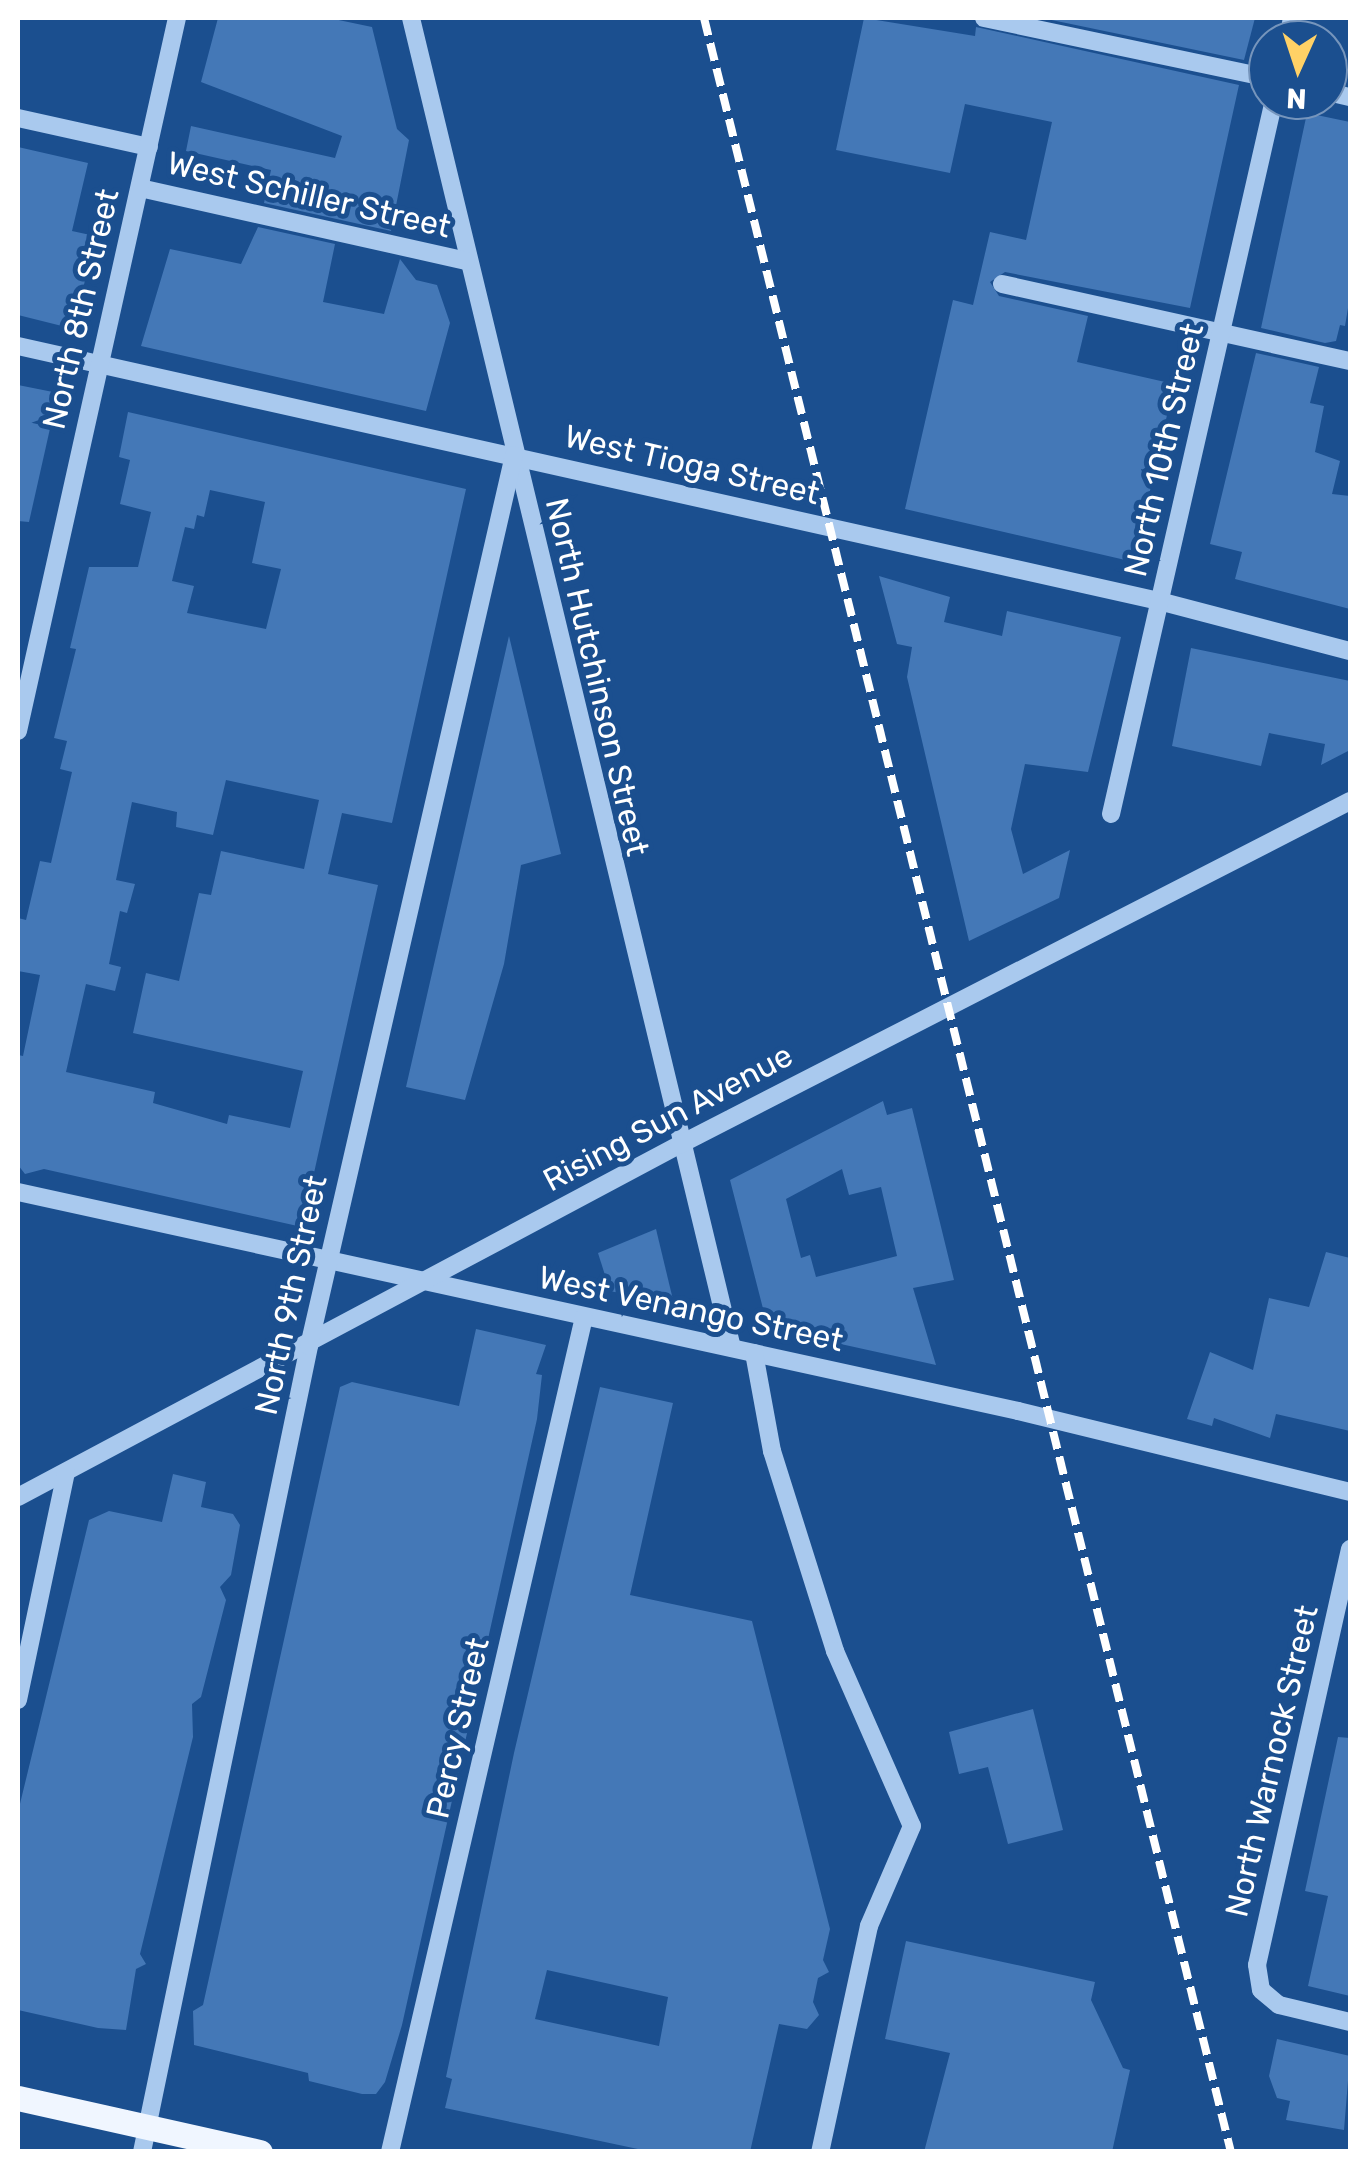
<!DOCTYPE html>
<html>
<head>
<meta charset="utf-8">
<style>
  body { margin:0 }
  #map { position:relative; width:1368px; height:2169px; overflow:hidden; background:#1b4f8f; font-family:Rubik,sans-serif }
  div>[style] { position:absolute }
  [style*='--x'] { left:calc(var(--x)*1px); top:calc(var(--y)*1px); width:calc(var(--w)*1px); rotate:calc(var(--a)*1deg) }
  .building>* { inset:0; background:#4478b7 }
  .minor>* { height:18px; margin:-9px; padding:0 9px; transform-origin:9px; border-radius:9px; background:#a9c9ee }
  .major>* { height:25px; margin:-12.5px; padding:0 12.5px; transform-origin:12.5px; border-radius:12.5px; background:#f0f6ff }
  .rail>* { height:8px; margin-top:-4px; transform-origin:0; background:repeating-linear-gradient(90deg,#fff 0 18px,transparent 0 26px) }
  span { translate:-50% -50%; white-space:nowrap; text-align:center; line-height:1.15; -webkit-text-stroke:10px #1b4f8f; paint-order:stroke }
  .street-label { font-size:32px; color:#fff }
  .frame { position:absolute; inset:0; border:20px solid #fff; pointer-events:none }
  .north { position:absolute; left:1248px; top:20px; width:100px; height:100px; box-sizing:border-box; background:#1b4f8f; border:2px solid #7695bc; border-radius:50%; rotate:183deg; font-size:28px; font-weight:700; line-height:40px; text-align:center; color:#fff }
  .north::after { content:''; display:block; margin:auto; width:35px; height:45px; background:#ffd166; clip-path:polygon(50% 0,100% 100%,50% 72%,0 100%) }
</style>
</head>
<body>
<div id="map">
  <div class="building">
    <i style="clip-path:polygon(218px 18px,329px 18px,372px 27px,397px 129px,409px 140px,391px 231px,264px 203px,271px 170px,186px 151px,191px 126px,335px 158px,342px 136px,201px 82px)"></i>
    <i style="clip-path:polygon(864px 18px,975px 36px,976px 27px,1239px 85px,1190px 308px,1005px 272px,990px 282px,999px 296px,1088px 316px,1077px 362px,1174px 384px,1134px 562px,905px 509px,953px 300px,973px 305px,990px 232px,1026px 240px,1052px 122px,965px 104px,950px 173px,836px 150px)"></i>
    <i style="clip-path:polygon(1042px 18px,1255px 18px,1244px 60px)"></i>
    <i style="clip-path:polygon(1307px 113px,1350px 122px,1350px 296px,1345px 326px,1340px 325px,1336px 341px,1325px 343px,1261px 328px)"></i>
    <i style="clip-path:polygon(18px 147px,88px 163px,72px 231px,95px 236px,74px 329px,18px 315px)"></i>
    <i style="clip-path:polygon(258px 227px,335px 244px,323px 302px,384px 314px,400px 259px,416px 280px,437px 285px,450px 323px,426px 411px,141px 346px,170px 249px,241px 264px)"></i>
    <i style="clip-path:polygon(1256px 353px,1319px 367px,1310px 403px,1324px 406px,1315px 452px,1340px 461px,1332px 494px,1350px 496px,1350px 609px,1235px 579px,1242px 552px,1210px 544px)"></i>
    <i style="clip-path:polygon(18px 385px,58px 393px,29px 522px,18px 521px)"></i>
    <i style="clip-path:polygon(evenodd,128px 412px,466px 489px,392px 823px,342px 813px,328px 874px,378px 885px,302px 1227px,44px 1169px,25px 1174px,18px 1165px,18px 1055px,23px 1056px,40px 975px,18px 971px,18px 918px,26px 920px,40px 861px,51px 863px,72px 772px,60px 769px,67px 741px,54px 738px,76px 649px,70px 648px,89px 567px,138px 567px,151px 512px,120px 504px,130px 460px,119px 457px,128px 412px,210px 490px,265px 502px,252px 563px,281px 569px,266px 629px,187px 613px,194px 586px,172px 581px,185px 527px,194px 529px,197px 515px,204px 517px,210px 490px,128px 412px,226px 780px,319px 800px,304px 869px,221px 851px,211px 895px,199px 893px,179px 981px,146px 973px,133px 1033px,303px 1071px,290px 1128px,229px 1115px,227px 1124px,153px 1103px,155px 1092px,66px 1072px,86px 984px,115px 991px,121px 967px,109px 964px,120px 911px,127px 913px,135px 884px,116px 880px,132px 802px,177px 812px,176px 827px,213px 835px,226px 780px)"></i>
    <i style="clip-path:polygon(879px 576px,950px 597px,944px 622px,1002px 636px,1007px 611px,1121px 637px,1088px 772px,1025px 764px,1011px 829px,1023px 874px,1070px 850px,1059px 898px,969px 941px,907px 677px,912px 647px,897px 644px)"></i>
    <i style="clip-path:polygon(509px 636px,561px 854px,521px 865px,504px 964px,465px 1100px,406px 1087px)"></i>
    <i style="clip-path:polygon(1191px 648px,1350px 681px,1350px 750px,1321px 765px,1325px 744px,1269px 733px,1261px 766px,1172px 746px)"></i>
    <i style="clip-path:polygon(evenodd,883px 1101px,887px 1115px,912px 1108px,954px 1280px,913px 1288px,936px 1365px,768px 1328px,730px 1180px,883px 1101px,842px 1169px,849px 1195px,881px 1187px,897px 1256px,816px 1277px,810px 1255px,801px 1258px,786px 1199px,842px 1169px)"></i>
    <i style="clip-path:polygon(656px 1229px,674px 1304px,610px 1291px,598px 1253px)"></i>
    <i style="clip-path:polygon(1326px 1252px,1350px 1258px,1350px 1431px,1276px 1414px,1270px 1438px,1214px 1418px,1212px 1426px,1187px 1419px,1210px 1352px,1253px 1370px,1269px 1298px,1309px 1307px)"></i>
    <i style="clip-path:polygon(476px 1329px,546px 1345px,536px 1374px,542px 1375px,537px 1419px,402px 2025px,385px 2082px,376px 2094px,362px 2094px,309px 2081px,308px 2073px,194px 2045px,193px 2011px,203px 2005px,340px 1387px,352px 1382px,459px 1406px)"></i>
    <i style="clip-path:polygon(evenodd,600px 1387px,673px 1403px,630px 1595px,752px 1621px,830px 1929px,823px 1960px,829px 1972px,818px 1978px,813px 2002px,819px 2015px,807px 2029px,779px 2024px,750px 2152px,652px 2152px,445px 2108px,452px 2079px,446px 2077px,514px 1753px,600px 1387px,547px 1970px,668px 1997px,659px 2046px,535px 2019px,547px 1970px)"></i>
    <i style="clip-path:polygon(173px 1474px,206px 1482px,201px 1507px,233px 1514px,240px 1525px,231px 1575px,220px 1587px,226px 1600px,201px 1697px,192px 1704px,193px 1737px,140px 1954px,146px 1964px,136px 1969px,126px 2030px,98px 2028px,18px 2010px,18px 1812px,89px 1520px,109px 1511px,162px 1522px)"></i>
    <i style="clip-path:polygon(1033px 1709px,1063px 1830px,1008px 1844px,988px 1767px,959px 1774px,949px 1732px)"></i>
    <i style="clip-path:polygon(1338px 1737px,1350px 1738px,1350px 1996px,1308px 1986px,1328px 1896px,1305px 1891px)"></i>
    <i style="clip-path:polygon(906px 1941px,1095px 1982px,1091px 2000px,1123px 2068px,1130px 2070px,1112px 2152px,924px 2152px,950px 2053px,885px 2039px)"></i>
    <i style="clip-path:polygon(1277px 2039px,1350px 2056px,1344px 2130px,1286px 2120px,1290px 2101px,1277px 2098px,1269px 2076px)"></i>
  </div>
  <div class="minor">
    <i style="--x:411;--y:18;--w:1368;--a:76.43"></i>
    <i style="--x:984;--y:18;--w:290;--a:11.9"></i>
    <i style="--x:1288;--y:40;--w:22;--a:-80"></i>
    <i style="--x:1328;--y:92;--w:23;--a:13"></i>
    <i style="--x:18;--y:118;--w:134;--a:12.5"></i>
    <i style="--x:140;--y:188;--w:334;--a:12.6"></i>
    <i style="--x:1002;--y:284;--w:356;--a:12.5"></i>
    <i style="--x:18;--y:346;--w:1169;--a:12.6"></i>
    <i style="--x:1159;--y:601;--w:197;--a:14.7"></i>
    <i style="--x:18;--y:731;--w:731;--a:-77.43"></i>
    <i style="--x:1111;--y:814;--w:732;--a:-77.14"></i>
    <i style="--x:18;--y:1192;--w:1024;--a:12.35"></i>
    <i style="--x:1018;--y:1411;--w:342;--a:13.7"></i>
    <i style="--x:754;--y:1353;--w:100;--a:79.6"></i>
    <i style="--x:772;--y:1451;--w:210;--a:72.5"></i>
    <i style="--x:835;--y:1651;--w:191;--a:66.3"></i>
    <i style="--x:912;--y:1826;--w:109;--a:113.3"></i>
    <i style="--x:869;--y:1926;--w:231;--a:102.2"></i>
    <i style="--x:18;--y:1497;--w:749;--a:-28.04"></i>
    <i style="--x:679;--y:1145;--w:754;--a:-27.14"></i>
    <i style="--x:1350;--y:1549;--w:426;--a:102.6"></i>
    <i style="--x:1257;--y:1965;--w:25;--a:81"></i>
    <i style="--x:1261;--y:1990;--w:23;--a:40"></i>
    <i style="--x:1279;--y:2005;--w:73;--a:13.5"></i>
    <i style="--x:18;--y:1700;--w:233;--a:-78.1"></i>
    <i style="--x:142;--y:2152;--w:823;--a:-78.29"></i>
    <i style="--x:309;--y:1346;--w:914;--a:-77.04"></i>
    <i style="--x:390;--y:2152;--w:857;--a:-76.92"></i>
  </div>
  <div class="major">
    <i style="--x:18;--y:2098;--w:248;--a:12.6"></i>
  </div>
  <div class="rail">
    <i style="--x:704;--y:18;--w:2198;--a:76.13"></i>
  </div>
  <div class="street-label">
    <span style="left:309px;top:195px;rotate:13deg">West Schiller Street</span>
    <span style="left:81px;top:309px;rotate:-77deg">North 8th Street</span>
    <span style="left:1164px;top:450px;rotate:-77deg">North 10th Street</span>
    <span style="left:692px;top:465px;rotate:13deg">West Tioga Street</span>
    <span style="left:597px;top:677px;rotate:77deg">North Hutchinson Street</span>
    <span style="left:668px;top:1118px;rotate:-28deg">Rising Sun Avenue</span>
    <span style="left:291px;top:1295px;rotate:-78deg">North 9th Street</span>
    <span style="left:691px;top:1309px;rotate:12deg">West Venango Street</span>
    <span style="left:458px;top:1728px;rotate:-77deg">Percy Street</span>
    <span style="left:1272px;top:1761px;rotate:-77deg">North Warnock Street</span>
  </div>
  <div class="frame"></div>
  <div class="north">N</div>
</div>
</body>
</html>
